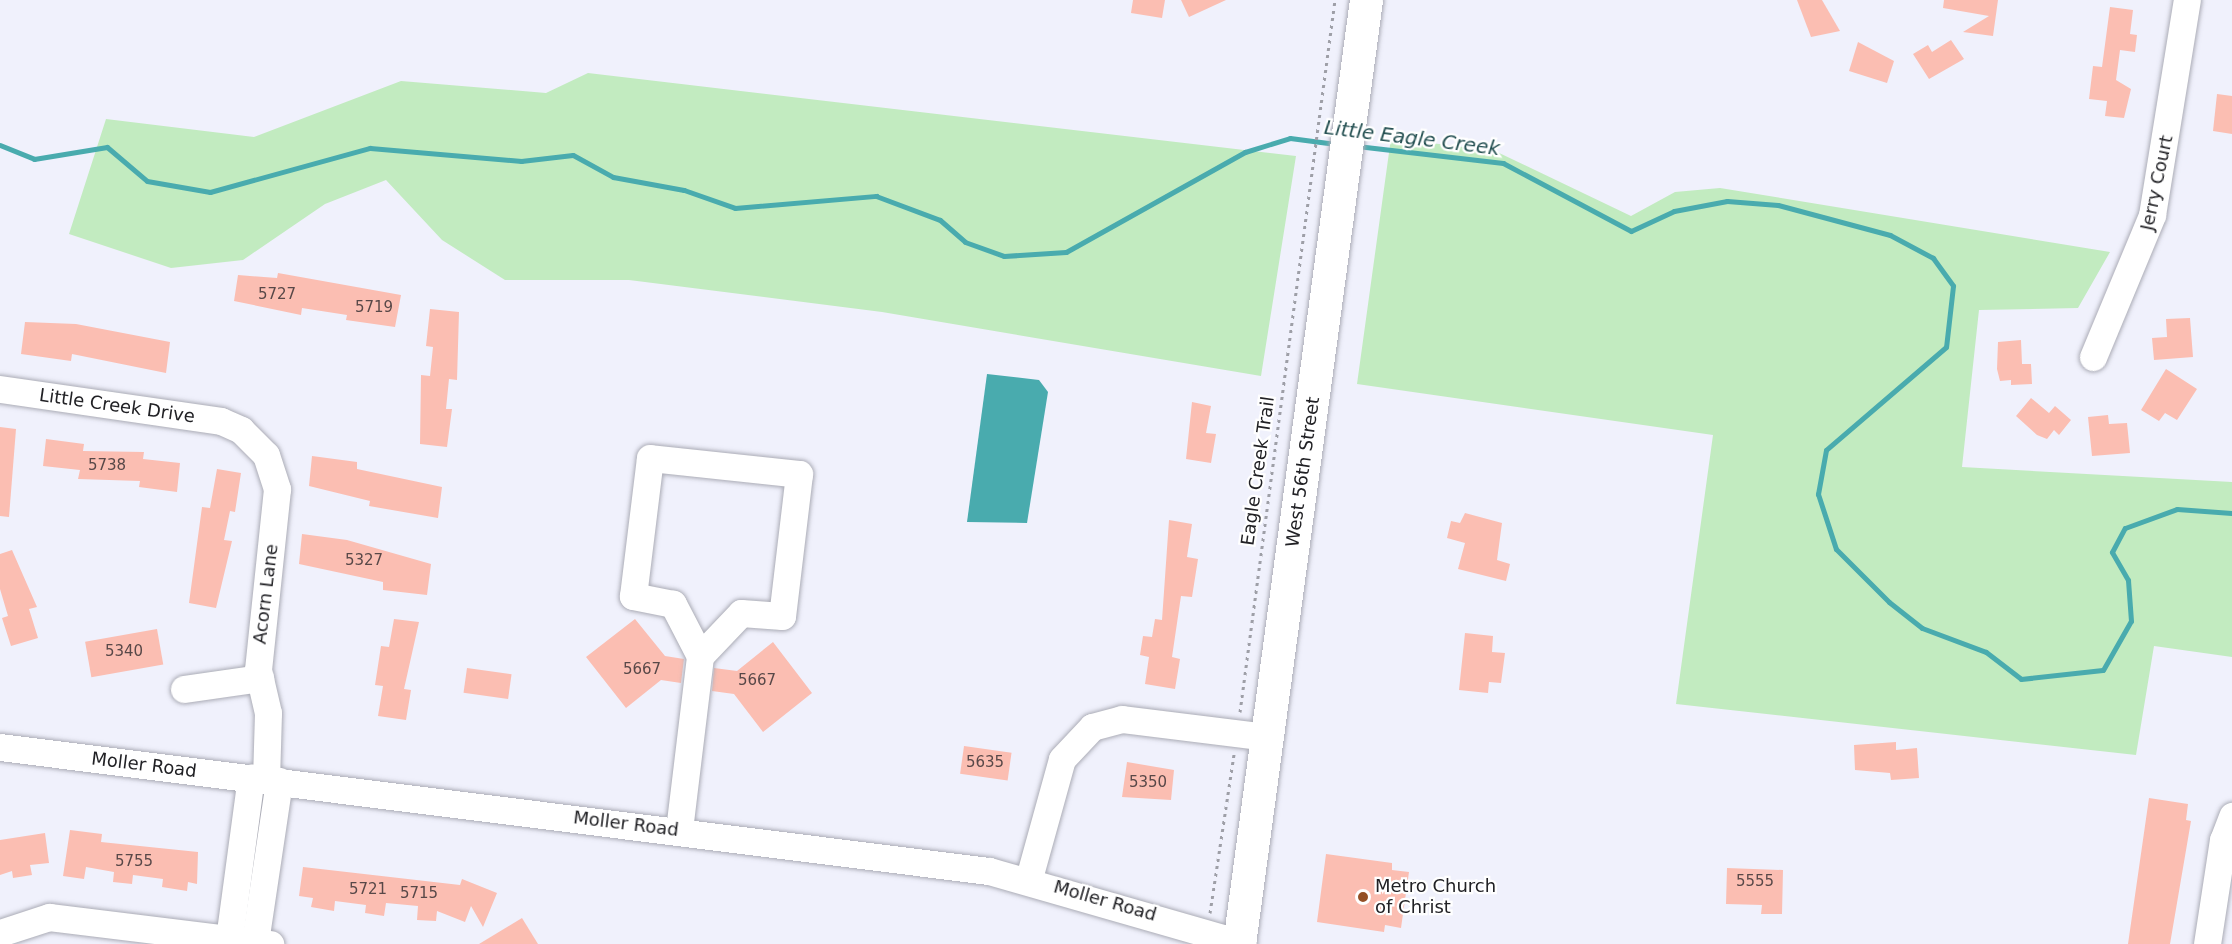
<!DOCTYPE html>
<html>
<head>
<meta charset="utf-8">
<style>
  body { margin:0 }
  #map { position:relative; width:2232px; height:944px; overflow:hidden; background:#f0f1fc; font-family:"DejaVu Sans",sans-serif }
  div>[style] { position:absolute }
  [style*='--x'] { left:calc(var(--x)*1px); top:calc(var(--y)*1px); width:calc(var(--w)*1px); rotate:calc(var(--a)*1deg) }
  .green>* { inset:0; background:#c2ebc0 }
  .water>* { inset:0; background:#49abae }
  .stream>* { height:5px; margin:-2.5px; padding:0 2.5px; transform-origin:2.5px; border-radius:2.5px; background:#49abae }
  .building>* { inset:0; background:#fbbeb2; transform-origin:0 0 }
  .path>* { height:3px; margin-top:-1.5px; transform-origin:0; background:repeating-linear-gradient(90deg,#9e9fa7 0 3px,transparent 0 7.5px) }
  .roads { filter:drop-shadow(0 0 2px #abacb6) drop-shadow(0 0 2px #abacb6) }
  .minor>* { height:27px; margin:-13.5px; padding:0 13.5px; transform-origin:13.5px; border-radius:13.5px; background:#fff }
  .major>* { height:33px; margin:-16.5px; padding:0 16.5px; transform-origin:16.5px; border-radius:16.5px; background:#fff }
  .dots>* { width:16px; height:16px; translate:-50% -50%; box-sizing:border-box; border:3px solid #fff; border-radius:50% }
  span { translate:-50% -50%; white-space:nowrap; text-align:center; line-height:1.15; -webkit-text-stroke:4.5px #fff; paint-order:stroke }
  .number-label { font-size:15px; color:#584848 }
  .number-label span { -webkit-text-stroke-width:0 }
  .street-label { font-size:18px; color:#212125 }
  .poi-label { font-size:18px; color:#212125 }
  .left { translate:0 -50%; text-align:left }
  .water-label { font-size:20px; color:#224e50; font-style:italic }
</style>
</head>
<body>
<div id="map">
  <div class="green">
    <i style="clip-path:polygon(588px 73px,1296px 156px,1261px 376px,882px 312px,629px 280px,505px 280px,442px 240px,386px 180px,325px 204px,243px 260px,171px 268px,69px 234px,106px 119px,254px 137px,401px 81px,546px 93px)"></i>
    <i style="clip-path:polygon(1391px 138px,1495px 151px,1631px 216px,1675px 192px,1720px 188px,2110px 252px,2078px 308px,1979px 310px,1962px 467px,2232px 482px,2232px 657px,2154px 646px,2136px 755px,1676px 704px,1713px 435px,1357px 384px)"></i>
  </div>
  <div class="water">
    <i style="clip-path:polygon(987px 374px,1039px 380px,1048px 392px,1027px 523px,967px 522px)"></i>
  </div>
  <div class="stream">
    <i style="--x:0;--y:145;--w:37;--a:22"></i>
    <i style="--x:34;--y:159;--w:74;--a:-9.3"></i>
    <i style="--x:107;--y:147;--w:52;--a:40.4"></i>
    <i style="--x:147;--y:181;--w:64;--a:9.9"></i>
    <i style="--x:210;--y:192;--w:166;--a:-15.4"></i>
    <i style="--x:370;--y:148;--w:152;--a:4.9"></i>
    <i style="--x:521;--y:161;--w:52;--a:-6.6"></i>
    <i style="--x:573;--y:155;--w:46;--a:28.8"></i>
    <i style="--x:613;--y:177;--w:72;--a:10.4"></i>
    <i style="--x:684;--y:190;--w:54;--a:19.4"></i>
    <i style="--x:735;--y:208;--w:142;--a:-4.9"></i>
    <i style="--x:876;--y:196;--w:68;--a:20.6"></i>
    <i style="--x:940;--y:220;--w:33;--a:41"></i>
    <i style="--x:965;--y:242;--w:41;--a:19.7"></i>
    <i style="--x:1004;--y:256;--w:62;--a:-3.7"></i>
    <i style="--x:1066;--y:252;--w:205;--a:-29.2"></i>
    <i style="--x:1245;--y:152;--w:47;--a:-17.3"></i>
    <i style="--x:1290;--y:138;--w:46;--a:7.4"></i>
    <i style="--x:1357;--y:146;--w:147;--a:6.6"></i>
    <i style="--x:1503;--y:163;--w:145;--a:28"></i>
    <i style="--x:1631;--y:231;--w:47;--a:-24.9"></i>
    <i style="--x:1674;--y:211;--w:54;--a:-10.7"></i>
    <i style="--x:1727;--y:201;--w:51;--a:4.5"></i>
    <i style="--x:1778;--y:205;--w:116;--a:15"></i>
    <i style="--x:1890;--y:235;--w:49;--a:28.1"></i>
    <i style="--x:1933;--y:258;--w:34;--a:54"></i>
    <i style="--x:1953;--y:286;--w:61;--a:96.5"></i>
    <i style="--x:1946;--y:347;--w:158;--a:139.4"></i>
    <i style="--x:1826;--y:450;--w:45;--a:100.3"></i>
    <i style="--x:1818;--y:494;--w:58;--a:71.9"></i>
    <i style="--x:1836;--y:549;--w:75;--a:45"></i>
    <i style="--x:1889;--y:602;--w:42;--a:38.2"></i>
    <i style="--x:1922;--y:628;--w:68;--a:20.6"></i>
    <i style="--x:1986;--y:652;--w:44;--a:37.6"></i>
    <i style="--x:2021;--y:679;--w:82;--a:-6.3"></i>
    <i style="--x:2103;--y:670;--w:56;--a:-60.3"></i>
    <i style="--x:2131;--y:621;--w:41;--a:-94.2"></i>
    <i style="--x:2128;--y:580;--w:32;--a:-120"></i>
    <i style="--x:2112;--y:552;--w:27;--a:-62"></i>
    <i style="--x:2125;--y:528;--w:55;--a:-20.1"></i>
    <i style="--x:2177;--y:509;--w:55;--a:4.2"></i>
  </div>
  <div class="building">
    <i style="clip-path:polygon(1133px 0,1165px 0,1162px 18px,1131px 13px)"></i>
    <i style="clip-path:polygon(1181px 0,1226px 0,1189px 17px)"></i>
    <i style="clip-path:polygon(1797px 0,1822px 0,1840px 31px,1811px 37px)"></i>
    <i style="clip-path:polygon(1944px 0,1998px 0,1993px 36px,1963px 32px,1989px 16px,1943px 8px)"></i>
    <i style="clip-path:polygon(2110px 7px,2133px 10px,2130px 34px,2137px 35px,2135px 52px,2120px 50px,2116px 80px,2131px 89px,2124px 118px,2105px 116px,2107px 101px,2089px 99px,2093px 66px,2102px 67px)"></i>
    <i style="clip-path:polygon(1951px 40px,1964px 59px,1929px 79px,1913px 54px,1928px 45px,1932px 52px)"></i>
    <i style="clip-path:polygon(1858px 42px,1894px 61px,1887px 83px,1849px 71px)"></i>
    <i style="clip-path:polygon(2217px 94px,2232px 96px,2232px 134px,2213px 131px)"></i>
    <i style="clip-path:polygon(278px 273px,401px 295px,395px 327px,346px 320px,347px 315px,302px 308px,301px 315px,234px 301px,238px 275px,277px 278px)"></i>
    <i style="clip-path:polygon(430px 309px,459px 312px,457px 380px,449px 379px,446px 409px,452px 409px,447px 447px,420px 444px,421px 375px,430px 376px,433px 347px,426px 346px)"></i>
    <i style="clip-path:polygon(2190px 318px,2193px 357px,2154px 360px,2152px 338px,2167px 337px,2166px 319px)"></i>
    <i style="clip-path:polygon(25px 322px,76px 324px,170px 342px,166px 373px,72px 354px,71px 361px,21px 354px)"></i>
    <i style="clip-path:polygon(2021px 340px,2022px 364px,2031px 364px,2032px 384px,2011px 385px,2011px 380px,2000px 381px,1997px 369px,1998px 342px)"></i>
    <i style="clip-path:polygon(2166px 369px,2197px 389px,2177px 420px,2165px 413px,2159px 421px,2141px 410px)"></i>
    <i style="clip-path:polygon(2031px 398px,2049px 413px,2055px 406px,2071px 420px,2059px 435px,2054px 430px,2047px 439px,2037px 435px,2016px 416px)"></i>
    <i style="clip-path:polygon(1192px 402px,1211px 406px,1206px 433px,1216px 434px,1211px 463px,1186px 459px)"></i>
    <i style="clip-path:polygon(2108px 415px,2109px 424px,2127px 423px,2130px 453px,2092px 456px,2088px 417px)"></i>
    <i style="clip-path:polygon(0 427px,16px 429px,9px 517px,0 516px)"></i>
    <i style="clip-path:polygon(46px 439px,84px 444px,83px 451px,144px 452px,143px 459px,180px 463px,177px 492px,139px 487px,140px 481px,78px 479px,80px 470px,43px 466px)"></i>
    <i style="clip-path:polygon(312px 456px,357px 462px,357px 469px,442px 487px,438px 518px,369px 506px,370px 501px,309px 486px)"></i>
    <i style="clip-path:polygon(217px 469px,241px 473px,235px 512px,230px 511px,224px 540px,232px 541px,216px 608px,189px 603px,202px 507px,210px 508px)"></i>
    <i style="clip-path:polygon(1465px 513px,1502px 523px,1497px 560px,1510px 564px,1506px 581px,1458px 569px,1465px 543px,1447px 538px,1451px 521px,1460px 523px)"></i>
    <i style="clip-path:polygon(1169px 520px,1192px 524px,1187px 557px,1198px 559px,1192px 597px,1181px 596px,1172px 657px,1180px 659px,1175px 689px,1145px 684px,1149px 657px,1140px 655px,1143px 636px,1152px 637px,1155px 619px,1162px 620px)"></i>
    <i style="clip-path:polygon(302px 534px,347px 540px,431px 564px,427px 595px,383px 590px,383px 582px,299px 564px)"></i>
    <i style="clip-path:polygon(12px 550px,37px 607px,29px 609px,38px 638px,11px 646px,2px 618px,8px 616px,0 589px,0 554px)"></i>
    <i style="clip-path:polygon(394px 619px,419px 622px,404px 689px,411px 690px,406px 720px,378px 716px,383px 686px,375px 685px,381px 646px,389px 647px)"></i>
    <i style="clip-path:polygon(635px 619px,665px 656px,684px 659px,681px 683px,661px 680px,626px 708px,586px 657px)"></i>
    <i style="left:157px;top:629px;width:36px;height:73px;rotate:80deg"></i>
    <i style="clip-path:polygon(1465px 633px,1493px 636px,1492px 652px,1505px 653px,1501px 683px,1489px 682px,1488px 693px,1459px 690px)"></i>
    <i style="clip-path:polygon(773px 642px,812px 693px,763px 732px,734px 694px,712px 691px,714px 668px,737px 671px)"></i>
    <i style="left:467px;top:668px;width:45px;height:25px;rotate:8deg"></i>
    <i style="clip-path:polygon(1896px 742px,1896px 750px,1917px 748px,1919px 778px,1891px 780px,1890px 773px,1855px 770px,1854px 745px)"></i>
    <i style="left:964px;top:746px;width:48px;height:28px;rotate:8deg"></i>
    <i style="clip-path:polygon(1127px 762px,1174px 770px,1171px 800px,1122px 797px)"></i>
    <i style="clip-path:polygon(2149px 798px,2188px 804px,2186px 820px,2191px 821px,2170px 944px,2128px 944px)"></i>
    <i style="clip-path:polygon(70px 830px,102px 834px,101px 842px,198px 852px,197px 884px,188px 882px,187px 891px,162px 887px,163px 879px,133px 875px,132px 884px,113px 882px,114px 872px,86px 867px,84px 879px,63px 876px)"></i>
    <i style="clip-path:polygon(45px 833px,49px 863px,30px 865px,32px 875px,13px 878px,12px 871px,0 875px,0 840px)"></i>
    <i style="clip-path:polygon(1326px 854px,1392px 863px,1392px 870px,1409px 872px,1401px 928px,1385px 925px,1384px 932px,1317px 922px)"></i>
    <i style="clip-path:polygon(303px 867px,460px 885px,462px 879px,497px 893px,483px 927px,471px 906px,465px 922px,437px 911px,436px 921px,417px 920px,418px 906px,386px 903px,384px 916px,365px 913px,366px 905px,335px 901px,334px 911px,311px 907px,313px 898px,299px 896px)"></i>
    <i style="clip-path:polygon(1727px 868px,1783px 870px,1782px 914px,1761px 914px,1762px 905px,1726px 904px)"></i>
    <i style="clip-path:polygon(522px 918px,538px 944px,479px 944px)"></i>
  </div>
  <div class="path">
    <i style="--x:1240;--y:712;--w:718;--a:-82.4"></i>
    <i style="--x:1210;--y:913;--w:161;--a:-81.4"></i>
  </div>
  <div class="roads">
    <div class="minor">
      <i style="--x:2093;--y:357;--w:154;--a:-67.4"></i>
      <i style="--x:2152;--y:215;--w:218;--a:-80.8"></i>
      <i style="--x:0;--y:389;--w:223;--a:8.2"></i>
      <i style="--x:221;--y:421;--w:22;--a:24"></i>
      <i style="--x:241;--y:430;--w:35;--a:45"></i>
      <i style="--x:266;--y:455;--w:36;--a:72"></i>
      <i style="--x:277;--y:489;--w:182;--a:96"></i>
      <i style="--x:258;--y:670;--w:44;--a:76.9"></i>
      <i style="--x:268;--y:713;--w:66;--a:91.7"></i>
      <i style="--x:184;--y:689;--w:77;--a:-8.2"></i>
      <i style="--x:0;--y:747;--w:997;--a:7.15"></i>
      <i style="--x:989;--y:871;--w:264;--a:16"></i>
      <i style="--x:679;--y:830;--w:175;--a:-83.1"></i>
      <i style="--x:700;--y:656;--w:59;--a:-117.4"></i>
      <i style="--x:673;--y:604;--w:41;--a:-168.7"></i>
      <i style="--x:633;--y:596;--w:139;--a:-83"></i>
      <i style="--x:650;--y:458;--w:150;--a:6.1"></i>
      <i style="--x:799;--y:474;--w:143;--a:96.8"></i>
      <i style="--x:782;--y:616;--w:41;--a:-175.8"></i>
      <i style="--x:741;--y:613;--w:59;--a:133.6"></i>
      <i style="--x:1029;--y:878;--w:123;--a:-74.5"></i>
      <i style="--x:1062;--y:759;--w:44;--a:-46.8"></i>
      <i style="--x:1092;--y:727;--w:31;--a:-15"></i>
      <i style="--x:1122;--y:719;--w:146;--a:7.1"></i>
      <i style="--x:0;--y:933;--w:52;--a:-18.1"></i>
      <i style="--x:49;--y:917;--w:223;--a:7"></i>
      <i style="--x:229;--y:939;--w:163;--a:-82.3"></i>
      <i style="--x:255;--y:942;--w:163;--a:-81.5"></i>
      <i style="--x:2207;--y:944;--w:105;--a:-81.3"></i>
      <i style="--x:2223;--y:840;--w:26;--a:-69"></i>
    </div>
    <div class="major">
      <i style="--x:1239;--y:944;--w:953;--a:-82.34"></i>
    </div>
  </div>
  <div class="dots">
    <i style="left:1363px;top:897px;background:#944f25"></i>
  </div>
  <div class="number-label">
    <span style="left:277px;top:295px">5727</span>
    <span style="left:374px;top:308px">5719</span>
    <span style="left:107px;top:466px">5738</span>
    <span style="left:364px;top:561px">5327</span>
    <span style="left:124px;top:652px">5340</span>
    <span style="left:642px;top:670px">5667</span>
    <span style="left:757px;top:681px">5667</span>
    <span style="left:985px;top:763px">5635</span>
    <span style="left:1148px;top:783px">5350</span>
    <span style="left:134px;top:862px">5755</span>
    <span style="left:1755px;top:882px">5555</span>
    <span style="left:368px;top:890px">5721</span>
    <span style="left:419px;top:894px">5715</span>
  </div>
  <div class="street-label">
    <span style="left:2157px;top:183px;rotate:-78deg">Jerry Court</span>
    <span style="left:117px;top:406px;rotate:8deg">Little Creek Drive</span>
    <span style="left:1258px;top:471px;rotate:-82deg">Eagle Creek Trail</span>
    <span style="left:1303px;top:472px;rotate:-82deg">West 56th Street</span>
    <span style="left:266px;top:594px;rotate:-83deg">Acorn Lane</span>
    <span style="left:144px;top:765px;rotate:7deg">Moller Road</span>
    <span style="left:626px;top:824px;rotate:7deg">Moller Road</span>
    <span style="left:1105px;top:901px;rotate:16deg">Moller Road</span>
  </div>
  <div class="poi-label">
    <span class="left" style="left:1375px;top:897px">Metro Church<br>of Christ</span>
  </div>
  <div class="water-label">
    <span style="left:1412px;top:138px;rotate:7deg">Little Eagle Creek</span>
  </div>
</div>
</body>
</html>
